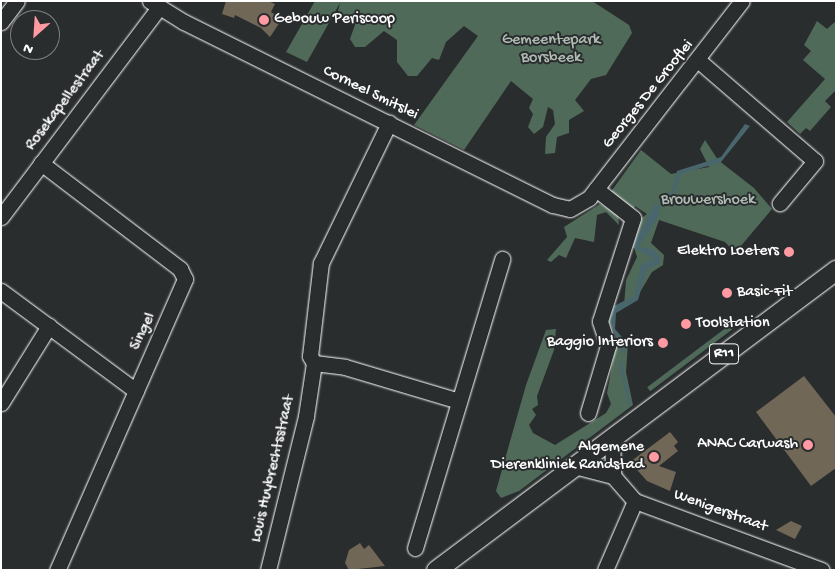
<!DOCTYPE html>
<html>
<head>
<meta charset="utf-8">
<style>
  body { margin:0 }
  #map { position:relative; width:837px; height:571px; overflow:hidden; background:#2a2d2e; font-family:"Gochi Hand",sans-serif }
  div>[style] { position:absolute }
  [style*='--x'] { left:calc(var(--x)*1px); top:calc(var(--y)*1px); width:calc(var(--w)*1px); rotate:calc(var(--a)*1deg) }
  .green>* { inset:0; background:#506a59; transform-origin:0 0 }
  .water>* { inset:0; background:#49666c }
  .stream>* { height:3px; margin:-1.5px; padding:0 1.5px; transform-origin:1.5px; border-radius:1.5px; background:#49666c }
  .building>* { inset:0; background:#706757 }
  .roads { filter:drop-shadow(0 0 1px #fff) drop-shadow(0 0 1px #fff) }
  .minor>* { height:15px; margin:-7.5px; padding:0 7.5px; transform-origin:7.5px; border-radius:7.5px; background:#2a2d2e }
  .major>* { height:19px; margin:-9.5px; padding:0 9.5px; transform-origin:9.5px; border-radius:9.5px; background:#2a2d2e }
  .dots>* { width:14px; height:14px; translate:-50% -50%; box-sizing:border-box; border:2px solid #2a2d2e; border-radius:50% }
  span { translate:-50% -50%; white-space:nowrap; text-align:center; line-height:1.15; -webkit-text-stroke:4px #2a2d2e; paint-order:stroke }
  .shield-label span { padding:1px 4px; background:#2a2d2e; border:1px solid; border-radius:4px; -webkit-text-stroke-width:0 }
  .shield-label { font-size:15px; color:#fff; font-weight:700 }
  .poi-label { font-size:16px; color:#fff }
  .left { translate:0 -50%; text-align:left }
  .right { translate:-100% -50%; text-align:right }
  .park-label { font-size:16px; color:#b0bcb4 }
  .street-label { font-size:16px; color:#fff }
  .frame { position:absolute; inset:0; border:2px solid #fff; pointer-events:none }
  .north { position:absolute; left:10px; top:10px; width:50px; height:50px; box-sizing:border-box; background:#2a2d2e; border:1px solid #7f8182; border-radius:50%; rotate:206deg; font-size:14px; font-weight:700; line-height:20px; text-align:center; color:#fff }
  .north::after { content:''; display:block; margin:auto; width:18px; height:22px; background:#ff9aa2; clip-path:polygon(50% 0,100% 100%,50% 72%,0 100%) }
</style>
</head>
<body>
<div id="map">
  <div class="green">
    <i style="clip-path:polygon(315px 1px,592px 1px,629px 25px,632px 33px,606px 75px,591px 79px,575px 100px,584px 111px,569px 120px,569px 133px,557px 137px,555px 153px,545px 154px,546px 137px,555px 124px,553px 110px,548px 107px,543px 127px,534px 134px,528px 127px,533px 114px,529px 108px,533px 99px,511px 81px,464px 150px,414px 125px,478px 36px,464px 26px,446px 42px,439px 60px,432px 58px,417px 76px,408px 76px,397px 62px,397px 40px,384px 31px,365px 47px,355px 47px,350px 39px,357px 19px,355px 16px,346px 25px,337px 15px,340px 3px,307px 62px,286px 52px)"></i>
    <i style="clip-path:polygon(817px 21px,827px 29px,836px 21px,836px 90px,825px 101px,831px 107px,810px 131px,806px 128px,800px 134px,787px 122px,825px 79px,803px 60px,811px 51px,804px 45px)"></i>
    <i style="clip-path:polygon(705px 140px,718px 160px,754px 188px,772px 209px,735px 253px,725px 242px,659px 220px,651px 243px,664px 255px,663px 265px,652px 272px,637px 297px,624px 306px,626px 280px,637px 257px,632px 240px,639px 220px,647px 214px,635px 206px,633px 211px,610px 193px,641px 150px,671px 174px,709px 167px,700px 149px)"></i>
    <i style="clip-path:polygon(600px 204px,618px 214px,619px 225px,606px 212px,597px 215px,594px 242px,575px 238px,566px 258px,559px 255px,551px 262px,547px 260px,567px 237px,564px 227px)"></i>
    <i style="left:731px;top:324px;width:5px;height:105px;rotate:53deg"></i>
    <i style="clip-path:polygon(556px 329px,554px 350px,537px 396px,538px 405px,532px 409px,536px 415px,529px 425px,533px 433px,555px 445px,606px 413px,611px 404px,607px 393px,618px 334px,628px 343px,626px 372px,633px 405px,519px 491px,501px 498px,496px 491px,526px 385px,546px 330px)"></i>
  </div>
  <div class="water">
    <i style="clip-path:polygon(745px 124px,750px 126px,721px 162px,681px 174px,674px 194px,662px 203px,658px 201px,672px 190px,677px 171px,721px 157px)"></i>
    <i style="clip-path:polygon(655px 203px,661px 206px,657px 219px,639px 247px,652px 249px,661px 258px,659px 264px,647px 269px,638px 300px,616px 313px,615px 329px,627px 343px,624px 355px,609px 321px,614px 306px,634px 296px,641px 265px,653px 258px,632px 247px)"></i>
  </div>
  <div class="stream">
    <i style="--x:620;--y:362;--w:43;--a:77.9"></i>
  </div>
  <div class="building">
    <i style="clip-path:polygon(226px 1px,268px 1px,275px 4px,271px 12px,282px 19px,270px 37px,261px 28px,235px 15px,234px 18px,222px 14px)"></i>
    <i style="clip-path:polygon(804px 376px,836px 417px,836px 468px,811px 486px,756px 412px)"></i>
    <i style="clip-path:polygon(670px 432px,678px 442px,674px 446px,678px 451px,659px 466px,676px 472px,670px 491px,647px 481px,630px 462px)"></i>
    <i style="clip-path:polygon(791px 521px,802px 526px,795px 539px,776px 530px)"></i>
    <i style="clip-path:polygon(360px 543px,364px 549px,369px 545px,385px 566px,349px 570px,345px 563px,349px 550px)"></i>
  </div>
  <div class="roads">
    <div class="minor">
      <i style="--x:150;--y:1;--w:40;--a:32"></i>
      <i style="--x:184;--y:22;--w:412;--a:26.4"></i>
      <i style="--x:553;--y:205;--w:17;--a:13"></i>
      <i style="--x:570;--y:209;--w:22;--a:-30"></i>
      <i style="--x:589;--y:198;--w:249;--a:-52.2"></i>
      <i style="--x:1;--y:22;--w:26;--a:-53"></i>
      <i style="--x:699;--y:61;--w:153;--a:40.8"></i>
      <i style="--x:815;--y:161;--w:55;--a:129.8"></i>
      <i style="--x:41;--y:163;--w:175;--a:37.3"></i>
      <i style="--x:180;--y:269;--w:11;--a:63"></i>
      <i style="--x:185;--y:279;--w:318;--a:113.7"></i>
      <i style="--x:1;--y:217;--w:263;--a:-53"></i>
      <i style="--x:1;--y:291;--w:168;--a:36.5"></i>
      <i style="--x:314;--y:363;--w:31;--a:7"></i>
      <i style="--x:345;--y:367;--w:119;--a:16.6"></i>
      <i style="--x:1;--y:403;--w:91;--a:-58.1"></i>
      <i style="--x:588;--y:413;--w:70;--a:-73.4"></i>
      <i style="--x:608;--y:346;--w:26;--a:-108"></i>
      <i style="--x:600;--y:321;--w:108;--a:-72.2"></i>
      <i style="--x:633;--y:218;--w:47;--a:-141.9"></i>
      <i style="--x:612;--y:438;--w:38;--a:88"></i>
      <i style="--x:574;--y:466;--w:40;--a:14.4"></i>
      <i style="--x:613;--y:476;--w:33;--a:49"></i>
      <i style="--x:635;--y:501;--w:199;--a:20.3"></i>
      <i style="--x:415;--y:548;--w:302;--a:-73.2"></i>
      <i style="--x:268;--y:570;--w:159;--a:-76.1"></i>
      <i style="--x:306;--y:416;--w:54;--a:-81.4"></i>
      <i style="--x:314;--y:363;--w:8;--a:-120"></i>
      <i style="--x:310;--y:356;--w:94;--a:-83.3"></i>
      <i style="--x:321;--y:263;--w:156;--a:-64.1"></i>
      <i style="--x:605;--y:570;--w:75;--a:-66.5"></i>
    </div>
    <div class="major">
      <i style="--x:436;--y:570;--w:500;--a:-36.9"></i>
    </div>
  </div>
  <div class="dots">
    <i style="left:264px;top:20px;background:#ff9aa2"></i>
    <i style="left:789px;top:252px;background:#ff9aa2"></i>
    <i style="left:727px;top:293px;background:#ff9aa2"></i>
    <i style="left:686px;top:324px;background:#ff9aa2"></i>
    <i style="left:663px;top:343px;background:#ff9aa2"></i>
    <i style="left:808px;top:445px;background:#ff9aa2"></i>
    <i style="left:654px;top:457px;background:#ff9aa2"></i>
  </div>
  <div class="shield-label">
    <span style="left:724px;top:354px">R11</span>
  </div>
  <div class="poi-label">
    <span class="left" style="left:274px;top:20px">Gebouw Periscoop</span>
    <span class="right" style="left:779px;top:252px">Elektro Loeters</span>
    <span class="left" style="left:737px;top:293px">Basic-Fit</span>
    <span class="left" style="left:696px;top:324px">Toolstation</span>
    <span class="right" style="left:653px;top:343px">Baggio Interiors</span>
    <span class="right" style="left:798px;top:445px">ANAC Carwash</span>
    <span class="right" style="left:644px;top:457px">Algemene<br>Dierenkliniek Randstad</span>
  </div>
  <div class="park-label">
    <span style="left:551px;top:50px">Gemeentepark<br>Borsbeek</span>
    <span style="left:708px;top:201px">Brouwershoek</span>
  </div>
  <div class="street-label">
    <span style="left:370px;top:94px;rotate:26deg">Corneel Smitslei</span>
    <span style="left:649px;top:95px;rotate:-51deg">Georges De Grooflei</span>
    <span style="left:66px;top:101px;rotate:-53deg">Rosekapellestraat</span>
    <span style="left:144px;top:332px;rotate:-65deg">Singel</span>
    <span style="left:274px;top:469px;rotate:-77deg">Louis Huybrechtsstraat</span>
    <span style="left:720px;top:512px;rotate:20deg">Wenigerstraat</span>
  </div>
  <div class="frame"></div>
  <div class="north">N</div>
</div>
</body>
</html>
